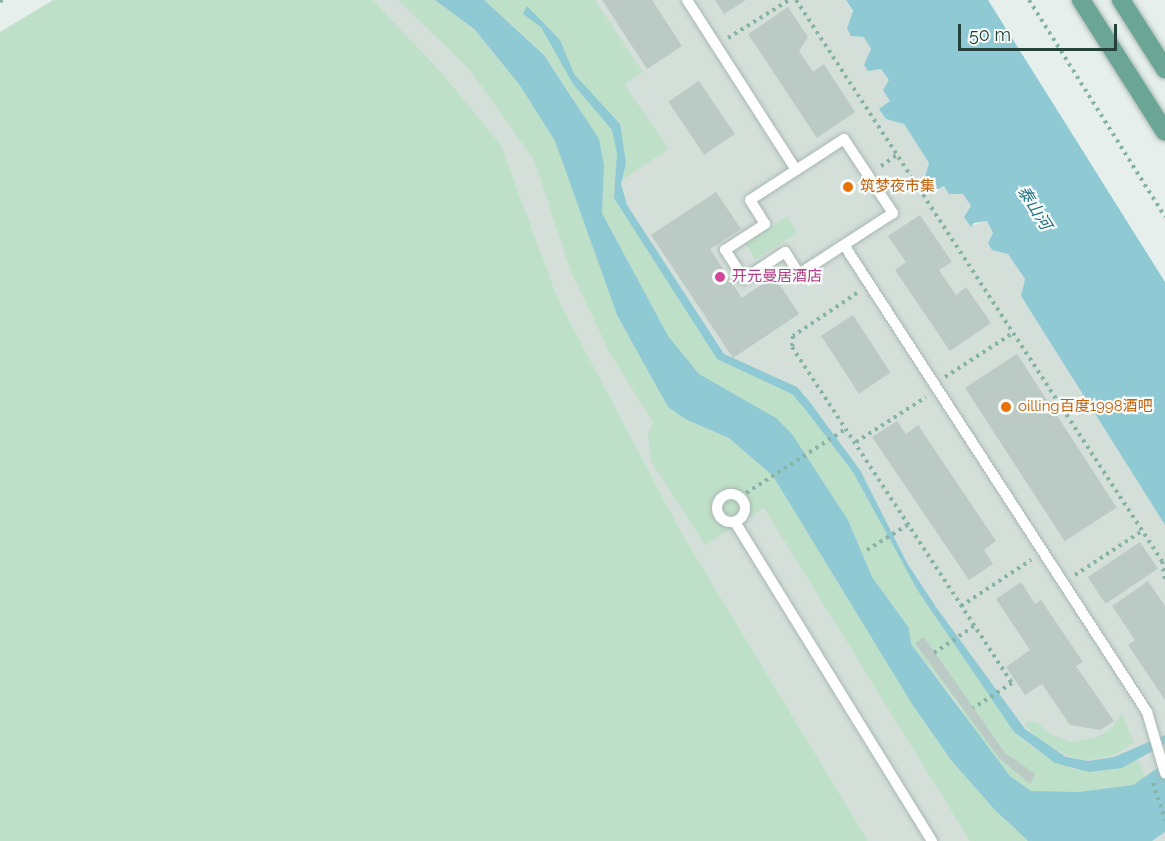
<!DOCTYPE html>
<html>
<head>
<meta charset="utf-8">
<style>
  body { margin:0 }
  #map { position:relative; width:1165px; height:841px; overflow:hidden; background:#e6efeb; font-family:Raleway,"Noto Sans SC",sans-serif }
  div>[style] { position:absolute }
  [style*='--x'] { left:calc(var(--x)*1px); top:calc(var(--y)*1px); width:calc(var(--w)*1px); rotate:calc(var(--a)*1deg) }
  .built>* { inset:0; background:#d4dfda }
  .green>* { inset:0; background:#bfe0c8; transform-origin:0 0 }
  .water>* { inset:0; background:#8ec9d4 }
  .building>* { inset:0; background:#bbcac4; transform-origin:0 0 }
  .path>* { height:4px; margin-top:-2px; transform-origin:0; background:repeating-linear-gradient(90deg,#86b3a5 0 3px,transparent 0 7.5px) }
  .roads { filter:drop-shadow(0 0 2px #a8b8b2) drop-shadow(0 0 2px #a8b8b2) }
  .service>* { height:10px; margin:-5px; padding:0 5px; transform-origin:5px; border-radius:5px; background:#fff }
  .service>.ring { margin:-5px; padding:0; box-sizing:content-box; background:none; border:10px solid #fff; border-radius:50% }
  .primary>* { height:18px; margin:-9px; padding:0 9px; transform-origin:9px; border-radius:9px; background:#6aa596 }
  .dots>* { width:16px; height:16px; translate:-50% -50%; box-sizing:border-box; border:3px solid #f7fbf9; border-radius:50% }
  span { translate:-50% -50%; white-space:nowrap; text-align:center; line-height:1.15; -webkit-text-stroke:4.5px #f7fbf9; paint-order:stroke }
  .food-label { font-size:15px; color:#c56008 }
  .left { translate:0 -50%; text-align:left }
  .hotel-label { font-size:15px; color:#b23c85 }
  .water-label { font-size:16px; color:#1c6f80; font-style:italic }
  .scale { position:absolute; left:958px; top:24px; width:159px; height:27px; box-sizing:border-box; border:3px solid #24423a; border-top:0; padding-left:8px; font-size:18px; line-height:21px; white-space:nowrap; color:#24423a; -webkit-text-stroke:4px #f7fbf9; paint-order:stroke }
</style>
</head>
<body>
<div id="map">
  <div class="built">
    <i style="clip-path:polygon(373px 0,846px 0,871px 49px,864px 66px,881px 69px,889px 80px,890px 102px,880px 109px,886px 119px,904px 124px,929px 163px,924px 180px,932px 192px,944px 186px,963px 194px,971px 206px,971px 226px,987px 221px,993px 233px,992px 250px,1008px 254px,1025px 279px,1021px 296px,1165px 525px,1165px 841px,868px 841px,680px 530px,558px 299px,501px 145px,443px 74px)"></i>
  </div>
  <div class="green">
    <i style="clip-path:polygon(53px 0,373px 0,443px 74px,501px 145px,558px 299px,680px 530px,868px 841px,0 841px,0 32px)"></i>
    <i style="clip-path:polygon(398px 0,435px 0,473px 29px,519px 84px,555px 141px,617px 315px,647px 363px,652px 379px,687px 420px,729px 438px,773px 476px,912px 704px,951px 760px,995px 810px,1028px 841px,970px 841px,764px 508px,705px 545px,651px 461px,648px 434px,653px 422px,611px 355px,571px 272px,534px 160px,469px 69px)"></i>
    <i style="clip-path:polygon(484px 0,595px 0,643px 72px,624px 84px,669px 149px,614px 185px,614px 198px,717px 359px,792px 394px,805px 409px,853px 472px,918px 591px,1014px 732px,1032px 747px,1073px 769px,1113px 770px,1139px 760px,1145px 777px,1133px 785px,1079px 792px,1031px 791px,1010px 776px,990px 753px,956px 701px,911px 644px,909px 628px,872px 577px,848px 520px,792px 434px,699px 374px,668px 336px,602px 213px,604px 165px,574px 99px,544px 54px)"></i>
    <i style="left:787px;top:217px;width:19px;height:49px;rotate:58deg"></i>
    <i style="clip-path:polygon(1122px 713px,1134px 743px,1114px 755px,1088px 760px,1068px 756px,1039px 740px,1025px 725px,1026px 721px,1037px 722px,1050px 734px,1071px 742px,1098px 737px,1113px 727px)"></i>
  </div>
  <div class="water">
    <i style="clip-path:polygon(435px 0,484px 0,544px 55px,599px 139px,604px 165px,602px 213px,668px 336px,699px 374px,776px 418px,792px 434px,848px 520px,872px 577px,909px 628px,911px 644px,1010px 776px,1031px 791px,1079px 792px,1133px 785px,1165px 763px,1165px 832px,1152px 841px,1028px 841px,995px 810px,951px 760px,912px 704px,773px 476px,729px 438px,687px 420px,668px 407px,617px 315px,555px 141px,519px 84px,474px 29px)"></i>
    <i style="clip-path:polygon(846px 0,988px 0,1165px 282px,1165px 525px,1021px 296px,1025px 279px,1008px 254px,992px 250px,988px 243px,993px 233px,987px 221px,974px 223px,971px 227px,964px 217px,971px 206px,963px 194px,949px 194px,944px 186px,932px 192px,924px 180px,929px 163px,904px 124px,886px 119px,879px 109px,890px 101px,883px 90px,889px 80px,881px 69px,868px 71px,864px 65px,871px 49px,864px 37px,851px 36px,847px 28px,853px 11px)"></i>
    <i style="clip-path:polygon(527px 6px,560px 40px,574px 74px,620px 124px,626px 163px,621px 184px,627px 205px,724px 354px,797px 387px,809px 401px,860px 470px,907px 563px,936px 607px,1025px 729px,1066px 757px,1088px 761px,1114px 757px,1165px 735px,1165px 744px,1122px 768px,1089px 772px,1055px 763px,1014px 732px,918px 591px,853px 472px,805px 409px,792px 394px,717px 359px,614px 198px,617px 153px,612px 130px,573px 84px,541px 27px,523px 14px)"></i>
  </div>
  <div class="building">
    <i style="clip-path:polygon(602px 0,652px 0,682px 46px,647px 69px)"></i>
    <i style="clip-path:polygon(715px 0,746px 0,724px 14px)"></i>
    <i style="clip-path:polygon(788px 7px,808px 37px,799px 51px,813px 72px,824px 64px,855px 112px,817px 138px,748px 34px)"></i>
    <i style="left:699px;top:81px;width:64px;height:37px;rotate:56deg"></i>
    <i style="clip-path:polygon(716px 192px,741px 229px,710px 249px,742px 298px,774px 276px,799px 314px,733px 358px,651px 235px)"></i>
    <i style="clip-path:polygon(920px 215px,952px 262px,939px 270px,956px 295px,966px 287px,991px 323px,950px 351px,895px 270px,906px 262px,888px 236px)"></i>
    <i style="left:853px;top:315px;width:69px;height:38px;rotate:57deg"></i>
    <i style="left:1017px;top:354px;width:183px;height:62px;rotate:57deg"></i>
    <i style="clip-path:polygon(897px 421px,906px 434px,918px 425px,996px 541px,984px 550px,993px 564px,969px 580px,872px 437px)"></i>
    <i style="left:1140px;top:542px;width:32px;height:63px;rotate:56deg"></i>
    <i style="clip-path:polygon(1148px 581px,1165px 606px,1165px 700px,1128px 645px,1135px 640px,1112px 606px)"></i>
    <i style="clip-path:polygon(1021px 582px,1035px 604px,1041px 600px,1083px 662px,1076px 666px,1114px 721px,1100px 730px,1070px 725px,1042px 684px,1025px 695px,1006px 667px,1030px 650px,996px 599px)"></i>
    <i style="clip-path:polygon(924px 637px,1005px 753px,1035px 774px,1030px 784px,999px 758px,915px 643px)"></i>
  </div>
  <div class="path">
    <i style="--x:796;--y:0;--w:670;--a:56.88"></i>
    <i style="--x:1162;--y:561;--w:20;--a:81"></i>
    <i style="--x:1029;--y:0;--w:256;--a:57.9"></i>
    <i style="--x:0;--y:2;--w:3;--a:-45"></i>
    <i style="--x:728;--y:38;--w:72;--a:-31.9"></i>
    <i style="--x:881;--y:166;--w:19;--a:-35"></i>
    <i style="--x:857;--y:293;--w:77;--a:146.1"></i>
    <i style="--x:793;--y:336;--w:11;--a:95"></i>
    <i style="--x:792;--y:347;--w:402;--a:56.8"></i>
    <i style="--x:1012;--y:683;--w:46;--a:147.3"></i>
    <i style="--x:945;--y:377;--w:81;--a:-32.9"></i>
    <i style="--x:856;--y:442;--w:83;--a:-32.7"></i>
    <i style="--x:740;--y:497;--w:127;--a:-32.8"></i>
    <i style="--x:867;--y:550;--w:49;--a:-31.8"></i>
    <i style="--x:1075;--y:575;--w:80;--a:-33.3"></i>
    <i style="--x:961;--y:606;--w:84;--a:-33.3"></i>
    <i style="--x:934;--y:653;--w:48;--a:-34"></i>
    <i style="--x:1153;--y:783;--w:39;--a:72"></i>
  </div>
  <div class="roads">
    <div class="service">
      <i style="--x:687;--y:0;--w:202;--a:57.3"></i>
      <i style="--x:844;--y:139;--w:89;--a:56.5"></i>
      <i style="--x:893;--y:213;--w:112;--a:147"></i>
      <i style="--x:799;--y:274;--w:26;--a:-122"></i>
      <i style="--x:785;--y:252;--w:49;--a:146.6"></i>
      <i style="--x:744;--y:279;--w:35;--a:-123"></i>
      <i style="--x:725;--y:250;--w:48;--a:-33"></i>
      <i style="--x:765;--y:224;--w:28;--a:-122"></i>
      <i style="--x:750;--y:200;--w:112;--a:-33"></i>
      <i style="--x:844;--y:245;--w:557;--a:57.02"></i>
      <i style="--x:1147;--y:712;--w:64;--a:73.6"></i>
      <i class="ring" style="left:717px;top:494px;width:18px;height:18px"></i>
      <i style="--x:735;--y:522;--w:375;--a:58.3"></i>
    </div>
    <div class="primary">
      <i style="--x:1081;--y:0;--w:156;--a:57.5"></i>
      <i style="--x:1121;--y:0;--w:82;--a:57.5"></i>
    </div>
  </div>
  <div class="dots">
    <i style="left:848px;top:187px;background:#e8710a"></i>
    <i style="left:720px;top:277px;background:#d1479c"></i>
    <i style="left:1006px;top:407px;background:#e8710a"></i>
  </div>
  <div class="food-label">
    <span class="left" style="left:860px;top:187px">筑梦夜市集</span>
    <span class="left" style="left:1018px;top:407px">oilling百度1998酒吧</span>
  </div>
  <div class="hotel-label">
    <span class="left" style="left:732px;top:277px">开元曼居酒店</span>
  </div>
  <div class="water-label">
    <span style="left:1034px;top:208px;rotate:58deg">泰山河</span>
  </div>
  <div class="scale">50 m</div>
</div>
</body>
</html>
